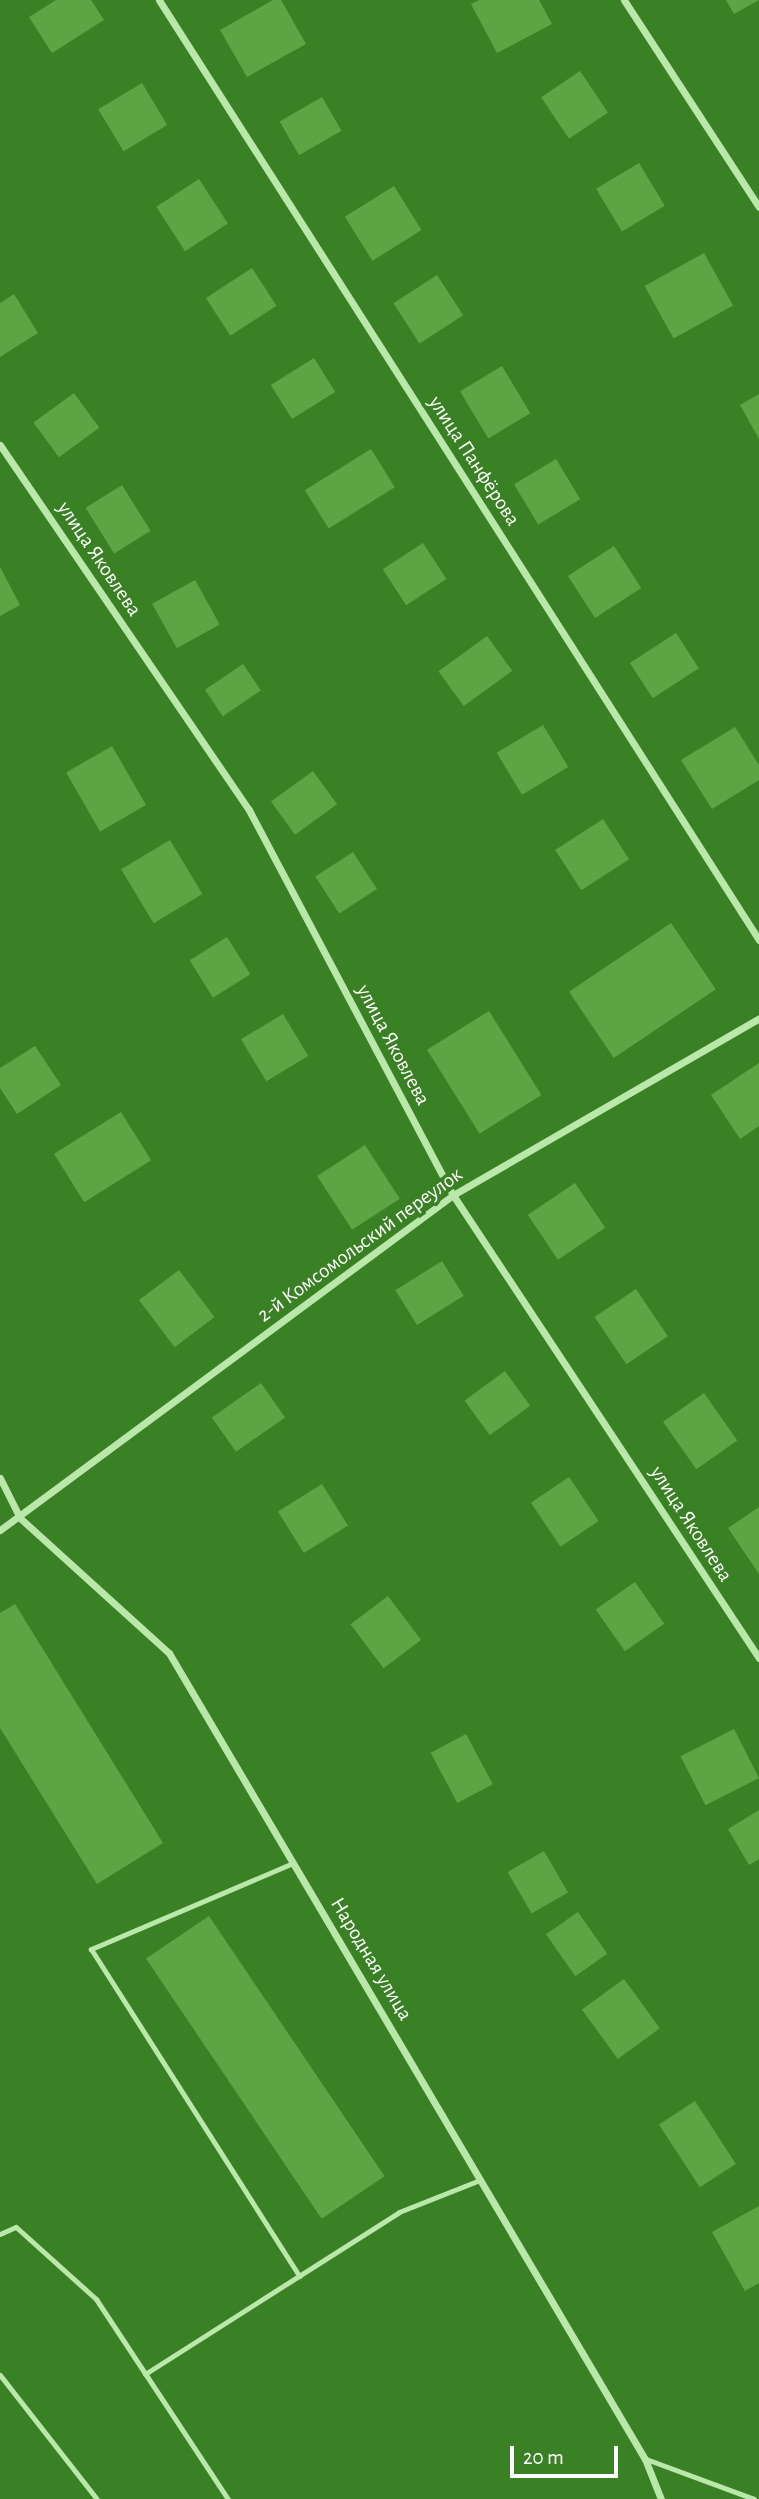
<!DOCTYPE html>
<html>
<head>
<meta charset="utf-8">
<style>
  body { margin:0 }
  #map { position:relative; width:759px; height:2499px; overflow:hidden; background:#3a8024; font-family:"Alegreya Sans",sans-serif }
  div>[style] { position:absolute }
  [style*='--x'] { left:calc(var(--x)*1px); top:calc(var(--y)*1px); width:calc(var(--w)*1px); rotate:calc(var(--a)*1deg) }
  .building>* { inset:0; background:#5da544; transform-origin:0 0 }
  .lane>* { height:5px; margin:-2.5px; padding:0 2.5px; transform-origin:2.5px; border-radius:2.5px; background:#bae7aa }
  .street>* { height:7px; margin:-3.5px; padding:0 3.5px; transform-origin:3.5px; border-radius:3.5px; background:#bae7aa }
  span { translate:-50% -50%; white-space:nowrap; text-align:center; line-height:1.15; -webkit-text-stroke:7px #3a8024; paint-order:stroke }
  .street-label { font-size:21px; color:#fff }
  .scale { position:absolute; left:510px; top:2446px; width:108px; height:32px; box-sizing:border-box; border:4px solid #fff; border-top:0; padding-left:9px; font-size:21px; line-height:24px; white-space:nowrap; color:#fff; -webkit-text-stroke:5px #3a8024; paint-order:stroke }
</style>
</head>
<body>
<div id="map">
  <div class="building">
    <i style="clip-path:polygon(56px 0,91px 0,104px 20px,52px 53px,29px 17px)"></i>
    <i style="clip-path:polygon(273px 0,281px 0,306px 44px,247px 77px,220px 30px)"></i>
    <i style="clip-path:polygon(479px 0,539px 0,552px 24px,497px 53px,471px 4px)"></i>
    <i style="clip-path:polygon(726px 0,759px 0,734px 14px)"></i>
    <i style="left:580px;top:71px;width:50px;height:47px;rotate:56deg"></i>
    <i style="left:142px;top:83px;width:49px;height:51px;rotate:59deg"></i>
    <i style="left:322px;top:97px;width:39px;height:49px;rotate:60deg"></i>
    <i style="left:639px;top:163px;width:50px;height:50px;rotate:59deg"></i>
    <i style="left:199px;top:179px;width:53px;height:51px;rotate:57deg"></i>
    <i style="left:394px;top:186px;width:52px;height:58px;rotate:58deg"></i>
    <i style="left:704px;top:253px;width:60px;height:68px;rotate:61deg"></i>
    <i style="left:252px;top:268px;width:45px;height:55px;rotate:57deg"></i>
    <i style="left:437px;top:275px;width:48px;height:52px;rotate:57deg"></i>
    <i style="clip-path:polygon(14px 294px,38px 333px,0 357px,0 303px)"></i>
    <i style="left:314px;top:358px;width:40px;height:51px;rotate:58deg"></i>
    <i style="left:502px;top:366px;width:55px;height:49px;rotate:59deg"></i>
    <i style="left:74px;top:393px;width:43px;height:50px;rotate:54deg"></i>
    <i style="clip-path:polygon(759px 394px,759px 439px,740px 405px)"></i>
    <i style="left:371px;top:449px;width:45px;height:78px;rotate:58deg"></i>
    <i style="left:556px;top:459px;width:47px;height:49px;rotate:59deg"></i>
    <i style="left:122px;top:485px;width:54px;height:43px;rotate:58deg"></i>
    <i style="left:423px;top:543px;width:43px;height:48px;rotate:57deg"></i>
    <i style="left:614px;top:546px;width:50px;height:55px;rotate:57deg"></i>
    <i style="clip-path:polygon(0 567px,20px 605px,0 616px)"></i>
    <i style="left:195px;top:580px;width:51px;height:49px;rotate:61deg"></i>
    <i style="left:676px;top:633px;width:42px;height:55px;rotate:57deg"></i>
    <i style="left:487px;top:636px;width:43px;height:60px;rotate:54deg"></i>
    <i style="left:243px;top:664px;width:32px;height:46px;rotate:56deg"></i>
    <i style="left:543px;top:725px;width:49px;height:54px;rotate:59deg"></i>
    <i style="clip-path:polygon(735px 727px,759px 765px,759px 780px,712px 809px,681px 760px)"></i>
    <i style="left:112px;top:746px;width:68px;height:53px;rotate:60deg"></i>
    <i style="left:313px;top:771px;width:41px;height:52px;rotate:54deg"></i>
    <i style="left:603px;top:819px;width:48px;height:57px;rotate:57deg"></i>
    <i style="left:170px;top:840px;width:63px;height:57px;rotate:59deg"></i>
    <i style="left:353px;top:852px;width:44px;height:45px;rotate:57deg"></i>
    <i style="left:671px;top:923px;width:80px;height:123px;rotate:56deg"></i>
    <i style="left:227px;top:937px;width:44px;height:44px;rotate:58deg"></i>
    <i style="left:489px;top:1011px;width:99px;height:73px;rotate:58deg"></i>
    <i style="left:283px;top:1014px;width:49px;height:49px;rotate:59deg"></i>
    <i style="clip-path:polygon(35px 1046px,61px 1085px,17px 1114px,0 1088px,0 1068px)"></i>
    <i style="clip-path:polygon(759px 1063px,759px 1126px,740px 1139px,711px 1095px)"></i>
    <i style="left:121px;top:1112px;width:57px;height:79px;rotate:58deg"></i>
    <i style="left:365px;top:1145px;width:64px;height:57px;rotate:57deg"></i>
    <i style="left:575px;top:1183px;width:54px;height:57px;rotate:56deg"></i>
    <i style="left:442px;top:1261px;width:41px;height:55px;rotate:58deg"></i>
    <i style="left:179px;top:1270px;width:59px;height:50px;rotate:53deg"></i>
    <i style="left:636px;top:1289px;width:57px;height:50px;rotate:56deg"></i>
    <i style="left:505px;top:1371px;width:43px;height:50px;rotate:54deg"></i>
    <i style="left:261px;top:1383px;width:42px;height:60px;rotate:55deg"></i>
    <i style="left:704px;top:1393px;width:58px;height:50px;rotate:55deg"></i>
    <i style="left:569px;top:1477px;width:53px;height:46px;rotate:56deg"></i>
    <i style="left:322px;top:1484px;width:49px;height:52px;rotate:58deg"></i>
    <i style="clip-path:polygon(759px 1507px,759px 1574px,728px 1528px)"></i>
    <i style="left:635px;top:1582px;width:51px;height:48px;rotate:55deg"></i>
    <i style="left:388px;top:1596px;width:55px;height:47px;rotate:53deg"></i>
    <i style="clip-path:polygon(15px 1604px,163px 1843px,97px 1884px,0 1728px,0 1613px)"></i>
    <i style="left:734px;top:1729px;width:55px;height:60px;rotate:63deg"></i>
    <i style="left:466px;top:1734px;width:57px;height:40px;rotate:62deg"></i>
    <i style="clip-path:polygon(759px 1810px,759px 1859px,749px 1865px,728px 1829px)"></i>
    <i style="left:544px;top:1851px;width:48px;height:42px;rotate:60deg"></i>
    <i style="left:578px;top:1912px;width:51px;height:39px;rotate:55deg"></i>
    <i style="left:209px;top:1916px;width:314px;height:76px;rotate:56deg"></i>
    <i style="left:624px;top:1979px;width:61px;height:52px;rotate:54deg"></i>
    <i style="left:695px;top:2101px;width:75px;height:43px;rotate:57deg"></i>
    <i style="clip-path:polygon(759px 2206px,759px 2283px,745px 2291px,712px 2232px)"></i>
  </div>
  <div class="lane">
    <i style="--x:293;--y:1863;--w:220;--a:156.9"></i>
    <i style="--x:91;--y:1949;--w:388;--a:57.5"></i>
    <i style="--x:0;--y:2234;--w:17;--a:-24"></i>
    <i style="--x:16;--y:2227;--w:108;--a:42"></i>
    <i style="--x:96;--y:2299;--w:240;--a:56.6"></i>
    <i style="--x:145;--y:2374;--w:301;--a:-32.5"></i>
    <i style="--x:399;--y:2212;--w:87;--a:-21.6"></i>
    <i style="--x:0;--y:2375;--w:157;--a:52"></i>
    <i style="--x:646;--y:2459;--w:115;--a:20.3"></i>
  </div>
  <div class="street">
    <i style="--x:159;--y:0;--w:1115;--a:57.45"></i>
    <i style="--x:624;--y:0;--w:247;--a:56.9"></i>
    <i style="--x:0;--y:445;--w:442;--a:55.7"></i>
    <i style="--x:249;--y:810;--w:436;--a:62.1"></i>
    <i style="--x:453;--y:1195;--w:555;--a:56.54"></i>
    <i style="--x:0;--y:1478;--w:45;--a:63.4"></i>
    <i style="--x:20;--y:1518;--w:201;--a:42.2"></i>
    <i style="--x:169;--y:1653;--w:936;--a:59.44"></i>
    <i style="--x:645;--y:2459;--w:43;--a:68.2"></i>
    <i style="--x:0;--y:1530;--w:563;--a:-36.48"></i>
    <i style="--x:453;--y:1195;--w:354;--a:-30"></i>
  </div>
  <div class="street-label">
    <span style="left:474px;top:461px;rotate:57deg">улица Панфёрова</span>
    <span style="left:99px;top:559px;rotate:56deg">улица Яковлева</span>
    <span style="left:393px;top:1045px;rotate:62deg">улица Яковлева</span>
    <span style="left:360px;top:1245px;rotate:-36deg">2-й Комсомольский переулок</span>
    <span style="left:691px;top:1524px;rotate:57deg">улица Яковлева</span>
    <span style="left:371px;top:1959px;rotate:59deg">Народная улица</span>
  </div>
  <div class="scale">20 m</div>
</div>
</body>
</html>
